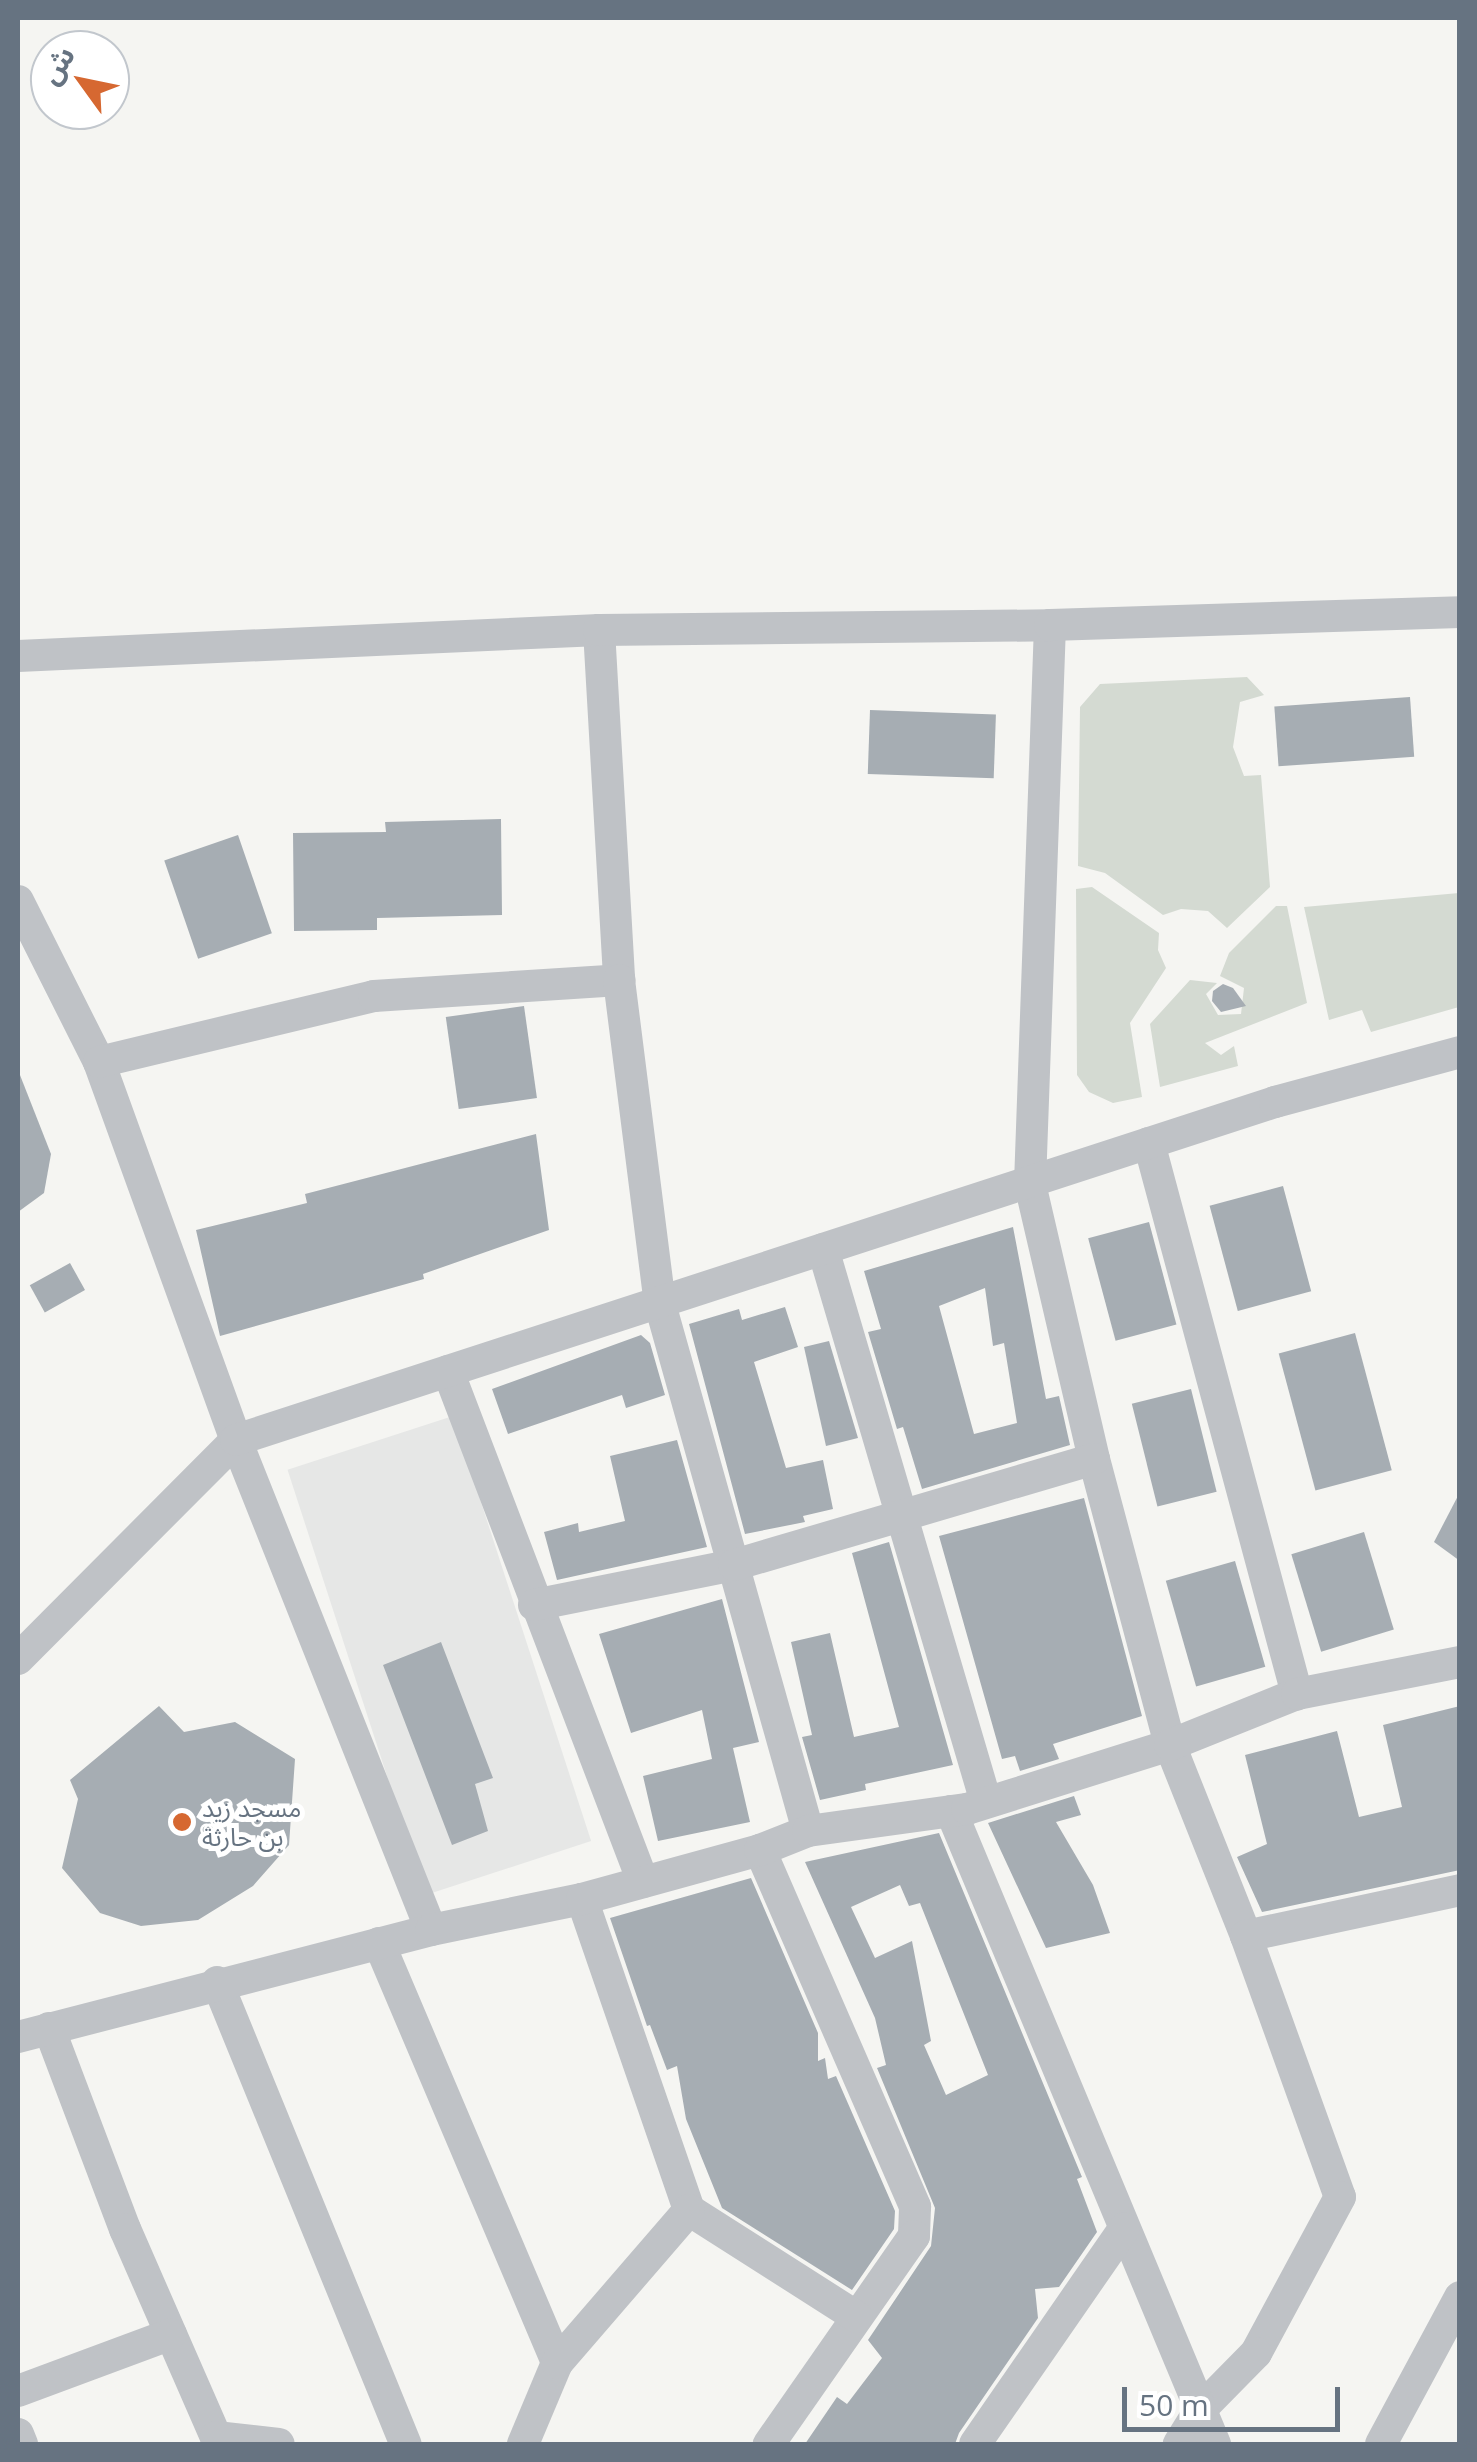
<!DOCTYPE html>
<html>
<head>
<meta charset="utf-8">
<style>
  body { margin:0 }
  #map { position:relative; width:1477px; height:2462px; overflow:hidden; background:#f5f5f2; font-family:"Open Sans","Noto Sans Arabic",sans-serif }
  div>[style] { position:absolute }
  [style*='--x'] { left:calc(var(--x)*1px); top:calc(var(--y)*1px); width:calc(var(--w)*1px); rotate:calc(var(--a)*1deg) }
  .built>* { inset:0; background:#e6e7e6; transform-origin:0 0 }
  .green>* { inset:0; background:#d4dad2 }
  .building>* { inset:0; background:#a6adb3; transform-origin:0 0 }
  .minor>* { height:32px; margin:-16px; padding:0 16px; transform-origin:16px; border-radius:16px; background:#bfc2c6 }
  .dots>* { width:28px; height:28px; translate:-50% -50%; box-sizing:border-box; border:5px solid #fff; border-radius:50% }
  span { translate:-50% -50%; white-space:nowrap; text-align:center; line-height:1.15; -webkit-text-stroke:10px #fff; paint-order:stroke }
  .poi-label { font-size:25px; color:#667381 }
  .left { translate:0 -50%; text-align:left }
  .frame { position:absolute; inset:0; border:20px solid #667381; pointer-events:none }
  .north { position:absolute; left:30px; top:30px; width:100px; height:100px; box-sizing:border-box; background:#fff; border:2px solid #c2c7cd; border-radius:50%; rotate:303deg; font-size:28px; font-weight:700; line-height:40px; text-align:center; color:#667381 }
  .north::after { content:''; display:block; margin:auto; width:35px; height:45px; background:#d66831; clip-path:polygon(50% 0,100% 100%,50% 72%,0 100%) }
  .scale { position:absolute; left:1122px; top:2387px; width:218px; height:45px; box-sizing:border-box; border:5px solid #667381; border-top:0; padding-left:12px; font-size:30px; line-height:35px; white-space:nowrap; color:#667381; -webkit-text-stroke:8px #fff; paint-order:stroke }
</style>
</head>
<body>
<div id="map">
  <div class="built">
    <i style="left:453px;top:1416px;width:447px;height:174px;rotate:72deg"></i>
  </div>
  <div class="green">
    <i style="clip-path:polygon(1247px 677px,1264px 695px,1240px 702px,1233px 747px,1244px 776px,1261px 775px,1270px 887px,1227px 928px,1208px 911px,1181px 909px,1163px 915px,1105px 873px,1078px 866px,1080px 707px,1100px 684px)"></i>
    <i style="clip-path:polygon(1092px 887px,1159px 933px,1158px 950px,1166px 968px,1130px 1023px,1142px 1097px,1113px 1103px,1089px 1092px,1077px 1075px,1076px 889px)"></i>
    <i style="clip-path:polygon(1459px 893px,1459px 1007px,1371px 1032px,1362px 1010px,1329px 1020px,1304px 907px)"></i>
    <i style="clip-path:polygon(1276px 906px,1287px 906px,1307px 1003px,1205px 1043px,1221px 1055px,1234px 1046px,1238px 1066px,1160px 1087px,1150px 1024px,1190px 980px,1217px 983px,1206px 994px,1218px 1015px,1241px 1014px,1244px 988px,1220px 976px,1229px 953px)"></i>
  </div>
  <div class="building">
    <i style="left:1410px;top:697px;width:60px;height:136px;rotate:86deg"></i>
    <i style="left:870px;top:710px;width:126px;height:64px;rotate:2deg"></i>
    <i style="clip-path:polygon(501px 819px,502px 915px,377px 918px,377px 930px,294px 931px,293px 833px,386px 832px,385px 822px)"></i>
    <i style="left:238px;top:835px;width:104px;height:78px;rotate:71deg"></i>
    <i style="clip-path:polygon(1223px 984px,1233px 988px,1246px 1006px,1221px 1012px,1212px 1001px,1213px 991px)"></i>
    <i style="left:524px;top:1006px;width:93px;height:79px;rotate:82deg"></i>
    <i style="clip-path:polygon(18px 1070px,51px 1154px,44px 1193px,18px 1212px)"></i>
    <i style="clip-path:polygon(536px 1134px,549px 1230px,423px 1274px,424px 1279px,220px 1336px,196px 1230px,307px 1203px,305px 1194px)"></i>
    <i style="left:1283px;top:1186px;width:109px;height:76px;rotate:75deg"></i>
    <i style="left:1149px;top:1222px;width:106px;height:63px;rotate:75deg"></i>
    <i style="clip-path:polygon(evenodd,1013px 1227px,1046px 1399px,1059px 1396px,1070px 1445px,922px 1489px,903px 1427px,897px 1429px,868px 1332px,881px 1329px,864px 1271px,1013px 1227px,985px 1288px,993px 1346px,1004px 1343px,1017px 1423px,974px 1434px,939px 1306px,985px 1288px)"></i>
    <i style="left:70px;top:1263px;width:31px;height:46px;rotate:61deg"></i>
    <i style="clip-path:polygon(785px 1307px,798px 1347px,754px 1362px,786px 1468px,823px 1460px,833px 1509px,803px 1516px,805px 1522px,745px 1534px,689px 1324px,739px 1309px,742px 1320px)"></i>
    <i style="left:1355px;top:1333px;width:142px;height:79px;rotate:75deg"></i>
    <i style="clip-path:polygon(641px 1335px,650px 1343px,665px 1395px,626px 1408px,622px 1395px,508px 1434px,492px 1389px)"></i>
    <i style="clip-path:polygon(829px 1341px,858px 1438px,826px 1446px,804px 1347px)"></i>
    <i style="left:1191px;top:1389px;width:106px;height:61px;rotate:76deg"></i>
    <i style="clip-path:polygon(677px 1440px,707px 1547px,557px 1580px,544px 1532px,578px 1523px,579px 1532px,625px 1521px,610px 1456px)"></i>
    <i style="clip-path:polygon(1460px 1492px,1460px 1561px,1434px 1542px)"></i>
    <i style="clip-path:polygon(1084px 1498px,1142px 1716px,1053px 1744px,1059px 1759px,1020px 1771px,1015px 1756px,1002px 1759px,939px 1536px)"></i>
    <i style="left:1364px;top:1532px;width:102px;height:76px;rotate:73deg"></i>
    <i style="clip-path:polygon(889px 1542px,953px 1765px,865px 1784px,866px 1790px,820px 1800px,802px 1737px,812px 1735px,791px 1642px,830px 1633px,854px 1737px,899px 1727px,852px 1553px)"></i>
    <i style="left:1235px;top:1561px;width:110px;height:72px;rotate:74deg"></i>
    <i style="clip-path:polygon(722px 1599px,759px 1742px,733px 1748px,750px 1822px,658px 1841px,643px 1776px,712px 1759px,702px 1710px,631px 1733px,599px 1634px)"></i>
    <i style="clip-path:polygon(441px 1642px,493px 1778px,475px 1784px,488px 1831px,452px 1845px,383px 1665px)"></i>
    <i style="clip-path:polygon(159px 1706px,184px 1732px,235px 1722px,295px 1759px,289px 1845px,253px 1886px,198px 1920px,141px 1926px,100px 1913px,62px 1868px,78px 1799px,70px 1780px)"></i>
    <i style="clip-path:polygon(1460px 1706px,1460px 1870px,1262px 1912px,1237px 1857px,1267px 1844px,1245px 1755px,1337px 1731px,1359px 1817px,1402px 1807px,1383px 1725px)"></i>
    <i style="clip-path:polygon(1074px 1796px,1081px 1815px,1056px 1822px,1093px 1885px,1110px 1933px,1046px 1948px,988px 1823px)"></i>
    <i style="clip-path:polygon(evenodd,939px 1833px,1082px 2177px,1077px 2179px,1097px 2232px,1059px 2287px,1035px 2289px,1038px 2318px,959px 2433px,955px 2444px,805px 2444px,837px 2397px,847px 2404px,882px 2358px,868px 2340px,931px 2246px,935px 2208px,877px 2068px,886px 2065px,875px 2018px,805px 1862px,939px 1833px,900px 1885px,909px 1906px,920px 1903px,988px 2075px,946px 2095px,924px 2045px,931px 2041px,912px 1941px,875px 1958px,851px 1907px,900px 1885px)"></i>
    <i style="clip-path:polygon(751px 1878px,818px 2033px,818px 2061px,825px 2058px,828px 2079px,836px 2076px,895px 2211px,894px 2229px,852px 2290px,722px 2208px,686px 2119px,677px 2066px,667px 2070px,650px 2025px,647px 2026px,610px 1918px)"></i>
  </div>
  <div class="minor">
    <i style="--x:1050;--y:625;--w:559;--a:92.05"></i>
    <i style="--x:1030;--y:1184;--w:282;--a:76.9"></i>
    <i style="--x:1094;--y:1459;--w:296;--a:75.1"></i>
    <i style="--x:1170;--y:1745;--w:206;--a:68.3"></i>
    <i style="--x:1246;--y:1936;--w:277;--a:70.2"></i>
    <i style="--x:1340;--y:2197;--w:177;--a:118.3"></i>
    <i style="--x:1256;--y:2353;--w:80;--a:134.5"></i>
    <i style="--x:1200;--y:2410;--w:40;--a:122"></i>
    <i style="--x:599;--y:630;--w:351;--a:86.7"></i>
    <i style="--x:18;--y:656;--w:582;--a:-2.56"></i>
    <i style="--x:599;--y:630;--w:451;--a:-0.6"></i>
    <i style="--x:1050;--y:625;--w:410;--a:-1.8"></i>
    <i style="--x:18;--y:901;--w:180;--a:63.3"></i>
    <i style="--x:99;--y:1062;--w:402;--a:70.1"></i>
    <i style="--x:236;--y:1440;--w:527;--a:68.3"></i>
    <i style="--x:99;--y:1062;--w:283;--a:-13.5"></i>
    <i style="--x:374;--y:996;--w:246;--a:-3.7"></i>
    <i style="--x:619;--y:980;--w:327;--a:82.8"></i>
    <i style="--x:660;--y:1304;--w:547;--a:74.31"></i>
    <i style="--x:1149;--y:1143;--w:571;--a:74.97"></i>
    <i style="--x:823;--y:1249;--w:577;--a:73.58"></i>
    <i style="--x:448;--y:1371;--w:547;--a:69.11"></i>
    <i style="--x:534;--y:1605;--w:204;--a:-11.3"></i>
    <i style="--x:734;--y:1565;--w:375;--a:-16.4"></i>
    <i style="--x:18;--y:1659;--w:309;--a:-45.1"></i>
    <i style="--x:236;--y:1440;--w:1093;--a:-18.02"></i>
    <i style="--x:1275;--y:1102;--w:192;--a:-15.1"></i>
    <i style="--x:951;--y:1811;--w:686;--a:67.36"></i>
    <i style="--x:760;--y:1850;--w:389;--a:66.5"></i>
    <i style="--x:915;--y:2207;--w:29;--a:92"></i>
    <i style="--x:914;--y:2236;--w:254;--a:124.9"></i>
    <i style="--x:582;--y:1899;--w:329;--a:71"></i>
    <i style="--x:689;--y:2210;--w:199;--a:32.5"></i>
    <i style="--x:1246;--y:1936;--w:219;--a:-12.1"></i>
    <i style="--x:379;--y:1943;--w:456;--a:67"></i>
    <i style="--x:557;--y:2363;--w:88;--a:112.8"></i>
    <i style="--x:217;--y:1982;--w:499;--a:67.8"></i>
    <i style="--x:49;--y:2028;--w:215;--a:69.3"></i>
    <i style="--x:125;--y:2229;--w:227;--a:66.4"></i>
    <i style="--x:216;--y:2437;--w:63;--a:6.3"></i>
    <i style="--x:18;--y:2037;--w:427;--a:-14.5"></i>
    <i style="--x:431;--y:1930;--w:154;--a:-11.6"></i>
    <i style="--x:582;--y:1899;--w:185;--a:-15.4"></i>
    <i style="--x:760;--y:1850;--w:52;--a:-21.6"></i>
    <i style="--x:808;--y:1831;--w:161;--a:-7.9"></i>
    <i style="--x:967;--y:1809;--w:213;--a:-17.5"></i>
    <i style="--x:1170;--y:1745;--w:137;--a:-21.9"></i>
    <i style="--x:1297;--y:1694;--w:166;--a:-11.1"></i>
    <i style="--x:557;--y:2363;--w:202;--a:-49.2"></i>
    <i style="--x:18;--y:2391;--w:163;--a:-20.4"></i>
    <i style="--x:18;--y:2434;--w:11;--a:68"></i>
    <i style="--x:975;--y:2444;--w:262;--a:-55.3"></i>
    <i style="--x:1381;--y:2444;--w:167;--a:-61.7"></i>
  </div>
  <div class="dots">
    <i style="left:182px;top:1822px;background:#d66831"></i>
  </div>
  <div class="poi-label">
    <span class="left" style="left:202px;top:1822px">مسجد زيد<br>بن حارثة</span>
  </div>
  <div class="frame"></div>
  <div class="north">ش</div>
  <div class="scale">50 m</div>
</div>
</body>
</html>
